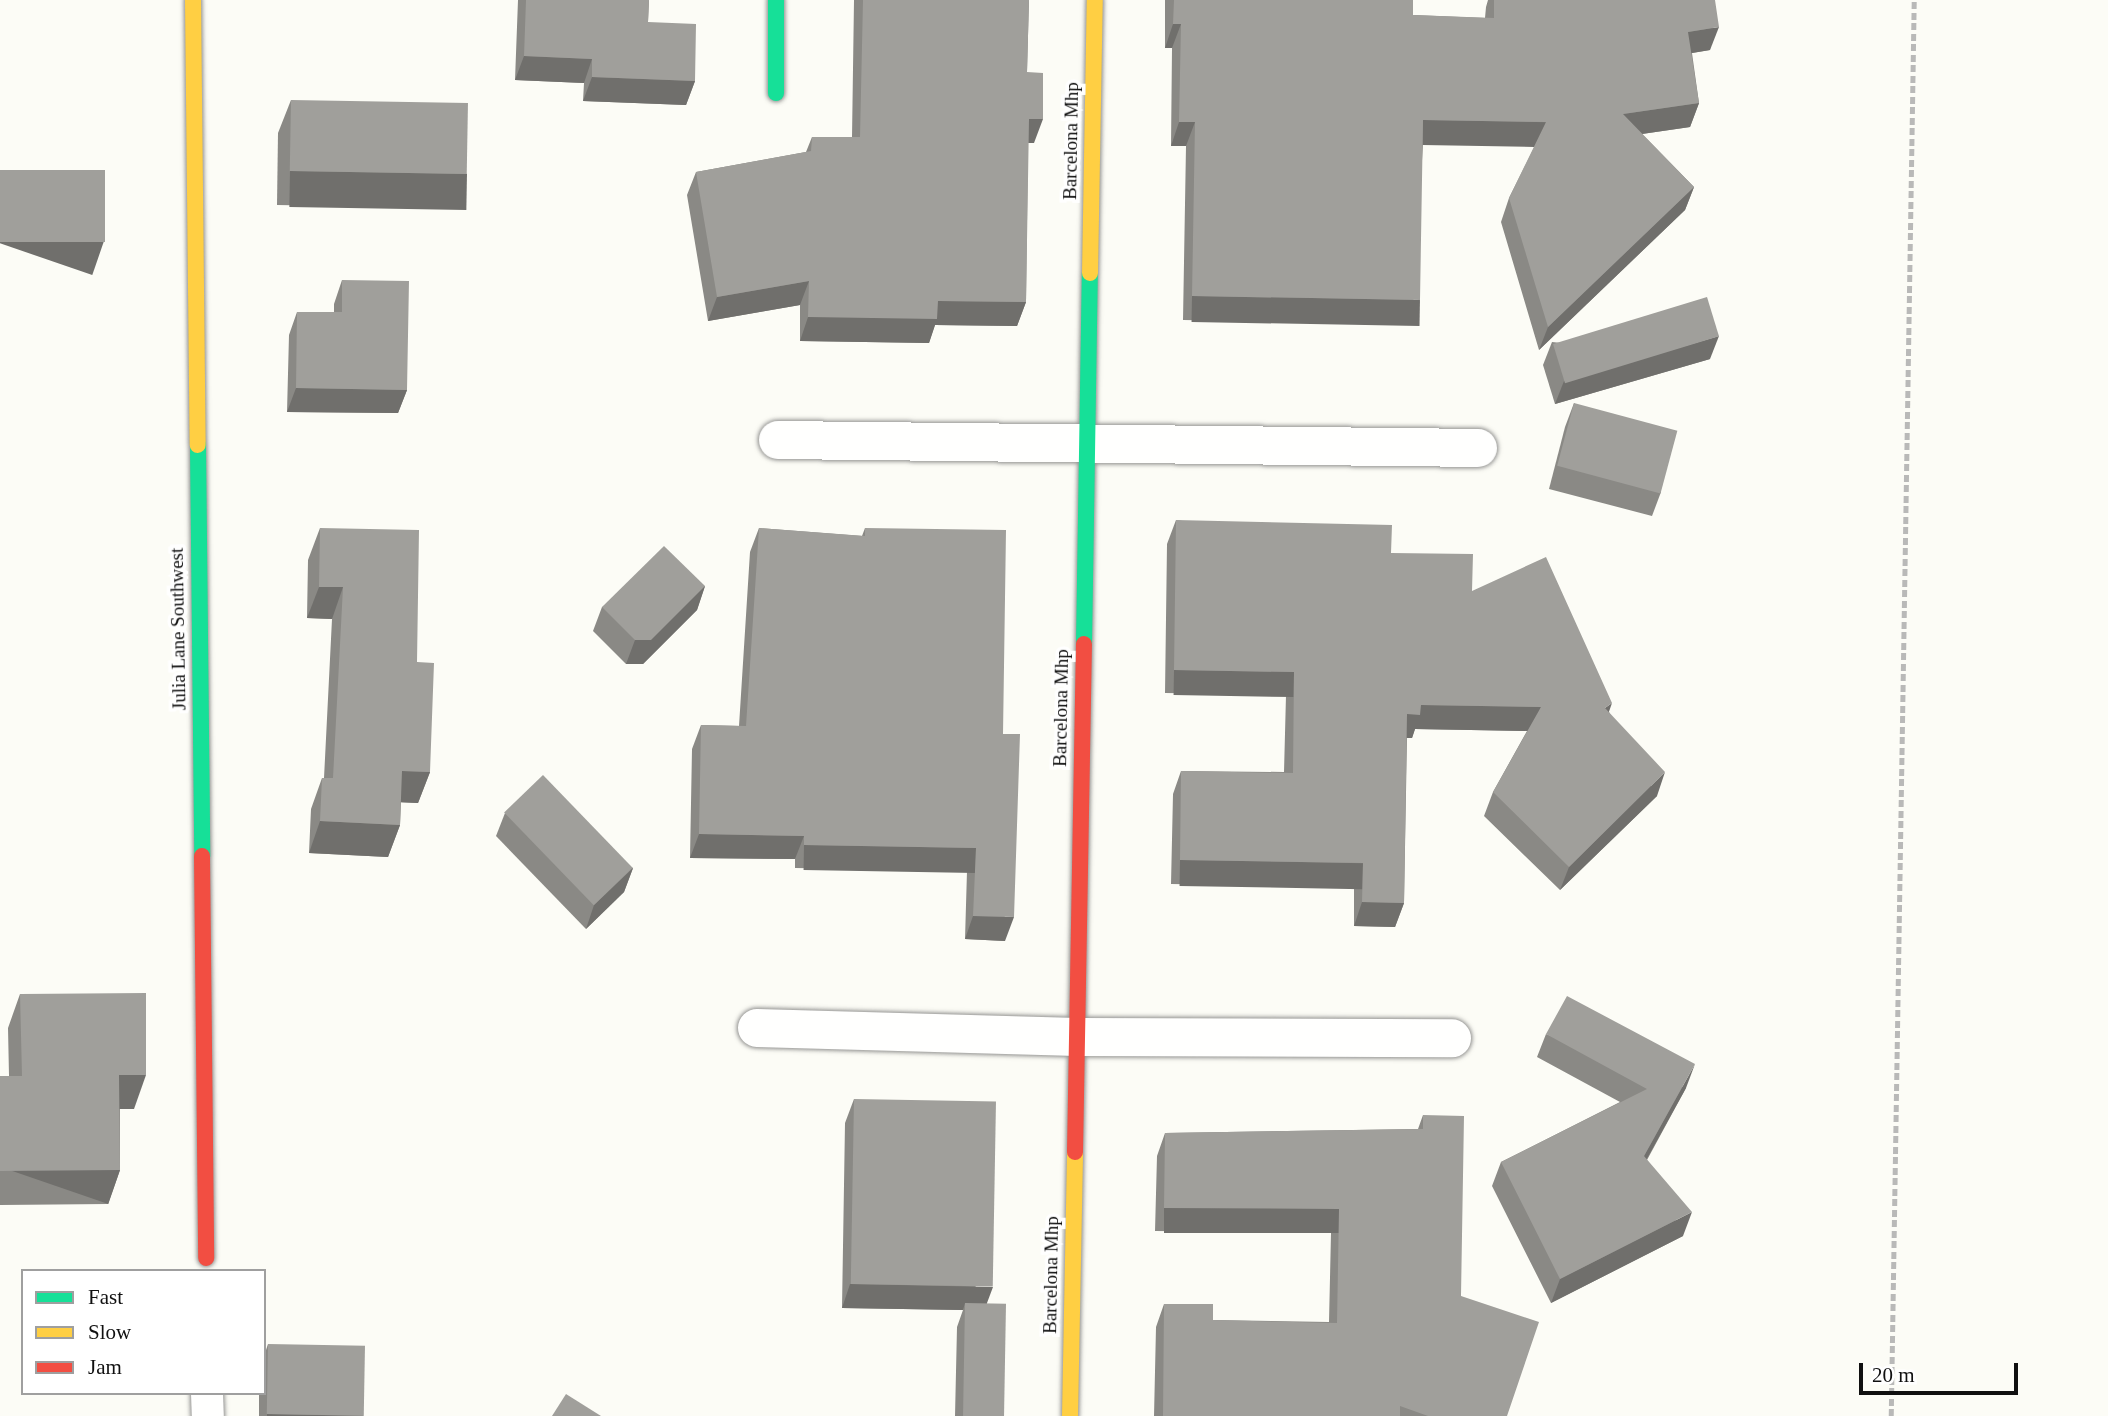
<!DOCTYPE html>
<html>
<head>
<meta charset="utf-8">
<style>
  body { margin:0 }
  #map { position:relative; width:2108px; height:1416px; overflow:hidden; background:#fcfcf6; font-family:Georgia,serif }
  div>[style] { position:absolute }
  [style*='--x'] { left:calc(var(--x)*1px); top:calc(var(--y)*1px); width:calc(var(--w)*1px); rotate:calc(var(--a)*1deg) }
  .path>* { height:4.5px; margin-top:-2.25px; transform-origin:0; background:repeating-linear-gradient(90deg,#b9b9b8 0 7px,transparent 0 10.5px) }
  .roads { filter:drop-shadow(0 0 2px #969694) drop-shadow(0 0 2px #969694) }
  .lane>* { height:32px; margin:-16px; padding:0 16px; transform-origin:16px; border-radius:16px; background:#fffffe }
  .street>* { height:38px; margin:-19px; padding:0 19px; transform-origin:19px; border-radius:19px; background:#fffffe }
  .fast>* { height:16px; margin:-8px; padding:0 8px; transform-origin:8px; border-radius:8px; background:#16e098 }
  .slow>* { height:16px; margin:-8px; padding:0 8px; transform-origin:8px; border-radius:8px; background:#ffcf43 }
  .jam>* { height:16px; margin:-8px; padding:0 8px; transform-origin:8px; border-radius:8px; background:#f24e42 }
  .wall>* { inset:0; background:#8a8985 }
  .shaded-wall>* { inset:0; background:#706f6c; transform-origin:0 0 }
  .building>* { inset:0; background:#a09f9b; transform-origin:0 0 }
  span { translate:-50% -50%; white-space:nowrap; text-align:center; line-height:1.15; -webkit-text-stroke:7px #fff; paint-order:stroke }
  .street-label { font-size:19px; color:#101010 }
  .legend { position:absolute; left:21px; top:1269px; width:245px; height:126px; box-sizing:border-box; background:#fff; border:2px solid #9f9f9f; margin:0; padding:9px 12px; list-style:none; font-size:21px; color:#101010 }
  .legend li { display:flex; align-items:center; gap:14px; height:35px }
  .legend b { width:35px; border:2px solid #9f9f9f }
  .scale { position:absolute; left:1859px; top:1363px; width:159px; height:32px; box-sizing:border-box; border:4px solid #101010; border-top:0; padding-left:9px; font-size:21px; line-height:24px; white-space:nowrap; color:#101010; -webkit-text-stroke:5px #fff; paint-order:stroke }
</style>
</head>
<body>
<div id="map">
  <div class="path">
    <i style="--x:1891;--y:1416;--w:1416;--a:-89.07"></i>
  </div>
  <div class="roads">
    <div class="lane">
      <i style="--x:207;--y:1393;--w:23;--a:88"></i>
    </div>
    <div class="street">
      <i style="--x:778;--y:440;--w:700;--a:0.65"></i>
      <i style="--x:757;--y:1028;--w:320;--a:1.6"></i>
      <i style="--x:1077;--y:1037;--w:375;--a:0.2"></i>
    </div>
    <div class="fast">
      <i style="--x:776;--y:0;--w:93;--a:90"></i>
      <i style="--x:198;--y:445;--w:411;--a:89.4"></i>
      <i style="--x:1084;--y:644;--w:371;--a:-89.1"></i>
    </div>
    <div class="slow">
      <i style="--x:193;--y:0;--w:445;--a:89.4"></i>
      <i style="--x:1090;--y:273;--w:273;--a:-89"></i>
      <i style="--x:1070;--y:1416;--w:264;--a:-88.9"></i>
    </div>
    <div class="jam">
      <i style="--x:202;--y:856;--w:402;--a:89.4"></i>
      <i style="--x:1075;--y:1152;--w:508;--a:-88.99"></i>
    </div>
  </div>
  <div class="wall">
    <i style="clip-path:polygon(518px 0,649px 0,648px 22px,695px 81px,686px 105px,583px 101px,584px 83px,515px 80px)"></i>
    <i style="clip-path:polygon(854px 0,1029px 0,1027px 72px,1034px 143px,1028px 143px,1026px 302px,1017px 326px,935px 325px,929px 343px,800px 341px,800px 305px,708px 321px,687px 195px,696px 172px,806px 152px,812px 137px,852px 137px)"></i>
    <i style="clip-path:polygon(1165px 0,1413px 0,1413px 15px,1485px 18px,1486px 7px,1488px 0,1715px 0,1710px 50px,1692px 53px,1699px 103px,1690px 127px,1642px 134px,1694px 187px,1685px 210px,1539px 350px,1501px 222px,1509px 198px,1535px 146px,1423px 144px,1412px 324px,1183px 320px,1186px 146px,1171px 146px,1172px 48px,1165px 48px)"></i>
    <i style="clip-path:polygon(291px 100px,467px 174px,455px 208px,277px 205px,278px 133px)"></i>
    <i style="clip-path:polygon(342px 280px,407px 390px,398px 413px,287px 412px,289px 335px,297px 312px,334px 312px,334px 304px)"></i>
    <i style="clip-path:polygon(1552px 342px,1710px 359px,1555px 404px,1543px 365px)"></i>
    <i style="clip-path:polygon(1574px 403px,1661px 492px,1652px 516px,1549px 489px,1565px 427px)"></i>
    <i style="clip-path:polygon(1176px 520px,1391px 553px,1472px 591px,1609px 712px,1657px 796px,1560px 890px,1484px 816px,1493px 792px,1527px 731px,1415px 729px,1412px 738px,1407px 738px,1404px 903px,1395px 927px,1354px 926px,1354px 887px,1171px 884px,1173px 794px,1181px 771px,1284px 772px,1286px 695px,1165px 693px,1167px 544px)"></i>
    <i style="clip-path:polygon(320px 528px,417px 662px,430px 772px,418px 803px,401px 802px,400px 825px,388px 857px,309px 853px,311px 809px,322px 778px,324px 778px,332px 619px,307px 618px,308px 560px)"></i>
    <i style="clip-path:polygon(759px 528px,862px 536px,865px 528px,1003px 734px,1005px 941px,965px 939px,967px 871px,795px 868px,795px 859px,690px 858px,692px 749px,701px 725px,739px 726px,750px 552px)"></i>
    <i style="clip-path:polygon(705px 586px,697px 610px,643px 664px,626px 664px,593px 631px,602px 607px)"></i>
    <i style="clip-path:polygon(505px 813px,633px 868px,624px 892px,586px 929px,496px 836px)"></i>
    <i style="clip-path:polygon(20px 994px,134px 1109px,120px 1109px,120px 1170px,108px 1204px,0 1205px,0 1076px,9px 1076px,8px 1028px)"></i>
    <i style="clip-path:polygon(1546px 1034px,1686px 1088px,1647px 1160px,1683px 1236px,1551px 1303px,1492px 1186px,1501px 1162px,1620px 1102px,1537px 1057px)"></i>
    <i style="clip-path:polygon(854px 1099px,987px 1304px,1004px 1416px,955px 1416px,957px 1327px,963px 1310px,842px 1308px,845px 1123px)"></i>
    <i style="clip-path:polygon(1423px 1115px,1461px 1296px,1507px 1416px,1154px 1416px,1156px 1327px,1164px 1304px,1213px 1320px,1329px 1322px,1331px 1233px,1155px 1231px,1157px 1156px,1165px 1133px,1418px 1129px)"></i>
    <i style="clip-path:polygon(268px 1344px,364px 1416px,259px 1416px,259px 1393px,264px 1393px,264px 1356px)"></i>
  </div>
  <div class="shaded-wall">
    <i style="clip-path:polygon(1173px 24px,1181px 24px,1172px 48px,1165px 48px)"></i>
    <i style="clip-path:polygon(1719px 27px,1710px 50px,1680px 55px,1688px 32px)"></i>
    <i style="clip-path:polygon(524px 56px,592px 59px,584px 83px,515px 80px)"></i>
    <i style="clip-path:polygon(592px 77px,695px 81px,686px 105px,583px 101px)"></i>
    <i style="clip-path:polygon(1699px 103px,1690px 127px,1614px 138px,1623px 114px)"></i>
    <i style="clip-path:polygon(1029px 119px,1043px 119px,1034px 143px,1020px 143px)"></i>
    <i style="left:1423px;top:120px;width:123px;height:25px;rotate:1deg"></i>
    <i style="clip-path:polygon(1179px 122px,1195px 122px,1186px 146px,1171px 146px)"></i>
    <i style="left:290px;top:171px;width:177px;height:36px;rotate:1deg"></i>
    <i style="clip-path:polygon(1694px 187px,1685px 210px,1539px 350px,1548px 327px)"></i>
    <i style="left:104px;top:241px;width:36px;height:104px;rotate:109deg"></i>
    <i style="clip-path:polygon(809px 281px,800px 305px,708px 321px,717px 297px)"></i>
    <i style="left:1192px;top:296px;width:228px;height:26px;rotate:1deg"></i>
    <i style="clip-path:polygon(938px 301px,1026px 302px,1017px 326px,935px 325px,929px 343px,800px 341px,808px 317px)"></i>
    <i style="clip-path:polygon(1719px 336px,1710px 359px,1555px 404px,1564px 381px)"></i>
    <i style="clip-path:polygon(296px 388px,407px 390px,398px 413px,287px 412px)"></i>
    <i style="clip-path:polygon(705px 586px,697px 610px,643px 664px,626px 664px,635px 640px)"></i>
    <i style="clip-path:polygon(319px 587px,343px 587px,332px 619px,307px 618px)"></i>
    <i style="left:1174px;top:670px;width:120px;height:25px;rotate:1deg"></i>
    <i style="clip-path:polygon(1612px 703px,1604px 726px,1605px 708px)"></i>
    <i style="clip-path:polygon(1421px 705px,1541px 707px,1532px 731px,1415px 729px,1412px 738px,1399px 738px,1407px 714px)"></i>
    <i style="clip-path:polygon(402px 771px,430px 772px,418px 803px,391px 802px)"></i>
    <i style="clip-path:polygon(1665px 772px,1657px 796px,1560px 890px,1569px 867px)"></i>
    <i style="clip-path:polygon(320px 821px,400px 825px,388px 857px,309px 853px)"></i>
    <i style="clip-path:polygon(699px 834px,804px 836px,795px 859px,690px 858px)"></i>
    <i style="left:804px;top:845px;width:172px;height:25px;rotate:1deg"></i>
    <i style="left:1180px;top:860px;width:183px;height:26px;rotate:1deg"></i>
    <i style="clip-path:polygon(633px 868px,624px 892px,586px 929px,594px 905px)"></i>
    <i style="clip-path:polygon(1362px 902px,1404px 903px,1395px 927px,1354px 926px)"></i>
    <i style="clip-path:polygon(973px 916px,1014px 917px,1005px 941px,965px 939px)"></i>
    <i style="clip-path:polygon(1695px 1064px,1686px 1088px,1635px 1180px,1644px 1156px)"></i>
    <i style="clip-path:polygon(119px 1075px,146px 1075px,134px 1109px,107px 1109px)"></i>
    <i style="left:120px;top:1170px;width:36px;height:120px;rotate:109deg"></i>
    <i style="left:1164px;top:1208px;width:175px;height:25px"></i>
    <i style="clip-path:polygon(1692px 1212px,1683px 1236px,1551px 1303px,1560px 1279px)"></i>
    <i style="clip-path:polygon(850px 1284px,993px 1287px,984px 1311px,965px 1303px,963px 1310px,842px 1308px)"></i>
    <i style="clip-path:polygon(267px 1414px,364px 1416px,267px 1416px)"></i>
  </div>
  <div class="building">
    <i style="clip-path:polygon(526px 0,649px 0,648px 22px,696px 24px,695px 81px,592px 77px,592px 59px,524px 56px)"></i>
    <i style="clip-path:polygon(863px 0,1029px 0,1027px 72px,1043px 73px,1043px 119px,1029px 119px,1026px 302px,938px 301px,937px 319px,808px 317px,809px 281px,717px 297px,696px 172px,811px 151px,812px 137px,860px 137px)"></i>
    <i style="clip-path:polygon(1174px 0,1413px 0,1413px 15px,1494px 18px,1494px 0,1715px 0,1719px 27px,1688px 32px,1699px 103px,1623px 114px,1694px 187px,1548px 327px,1509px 198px,1546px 122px,1423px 120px,1420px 300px,1192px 296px,1195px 122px,1179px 122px,1181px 24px,1173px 24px)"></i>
    <i style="left:291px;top:100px;width:177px;height:71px;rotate:1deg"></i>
    <i style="left:0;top:170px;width:105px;height:72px"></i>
    <i style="clip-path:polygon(342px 280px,409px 281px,407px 390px,296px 388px,297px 312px,342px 312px)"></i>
    <i style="left:1707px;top:297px;width:41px;height:161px;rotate:73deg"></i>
    <i style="left:1574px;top:403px;width:107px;height:65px;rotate:15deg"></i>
    <i style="clip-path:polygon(1176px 520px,1392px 525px,1391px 553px,1473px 554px,1472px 591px,1546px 557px,1612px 703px,1605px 708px,1665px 772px,1569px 867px,1493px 792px,1541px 707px,1421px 705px,1420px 715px,1407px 714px,1404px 903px,1362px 902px,1363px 863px,1180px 860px,1181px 771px,1293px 773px,1294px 672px,1174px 670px)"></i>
    <i style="clip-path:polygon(320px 528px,419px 530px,417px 662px,434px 663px,430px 772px,402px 771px,400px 825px,320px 821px,322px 778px,333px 778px,343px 587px,319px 587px)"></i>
    <i style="clip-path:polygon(759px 528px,865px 536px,865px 528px,1006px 530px,1003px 734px,1020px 734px,1014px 917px,973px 916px,976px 848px,804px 845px,804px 836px,699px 834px,701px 725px,746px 726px)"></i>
    <i style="clip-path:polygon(664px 546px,705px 586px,651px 640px,635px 640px,602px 607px)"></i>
    <i style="left:543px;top:775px;width:129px;height:54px;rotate:46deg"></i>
    <i style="clip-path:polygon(146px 993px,146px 1075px,119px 1075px,120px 1170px,0 1171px,0 1076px,22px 1076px,20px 994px)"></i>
    <i style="clip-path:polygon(1567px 996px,1695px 1064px,1644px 1156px,1692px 1212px,1560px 1279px,1501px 1162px,1647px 1089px,1546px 1034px)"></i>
    <i style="left:854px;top:1099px;width:142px;height:185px;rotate:1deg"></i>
    <i style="clip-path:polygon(1423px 1115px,1464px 1116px,1461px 1296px,1539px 1322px,1507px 1416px,1428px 1416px,1400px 1406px,1400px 1416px,1163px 1416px,1164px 1304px,1213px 1304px,1213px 1320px,1337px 1323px,1339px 1209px,1164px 1208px,1165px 1133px,1423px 1129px)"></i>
    <i style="left:965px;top:1303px;width:41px;height:113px;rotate:1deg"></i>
    <i style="left:268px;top:1344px;width:97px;height:70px;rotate:1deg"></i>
    <i style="clip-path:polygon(566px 1394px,601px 1416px,552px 1416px)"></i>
  </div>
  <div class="street-label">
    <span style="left:1071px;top:141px;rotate:-89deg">Barcelona Mhp</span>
    <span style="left:178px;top:629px;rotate:-91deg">Julia Lane Southwest</span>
    <span style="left:1061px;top:708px;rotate:-89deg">Barcelona Mhp</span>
    <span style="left:1051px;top:1275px;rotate:-89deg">Barcelona Mhp</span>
  </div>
  <ul class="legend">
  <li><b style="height:9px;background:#16e098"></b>Fast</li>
  <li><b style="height:9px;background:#ffcf43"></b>Slow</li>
  <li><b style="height:9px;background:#f24e42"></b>Jam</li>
  </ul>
  <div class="scale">20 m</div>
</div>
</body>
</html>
